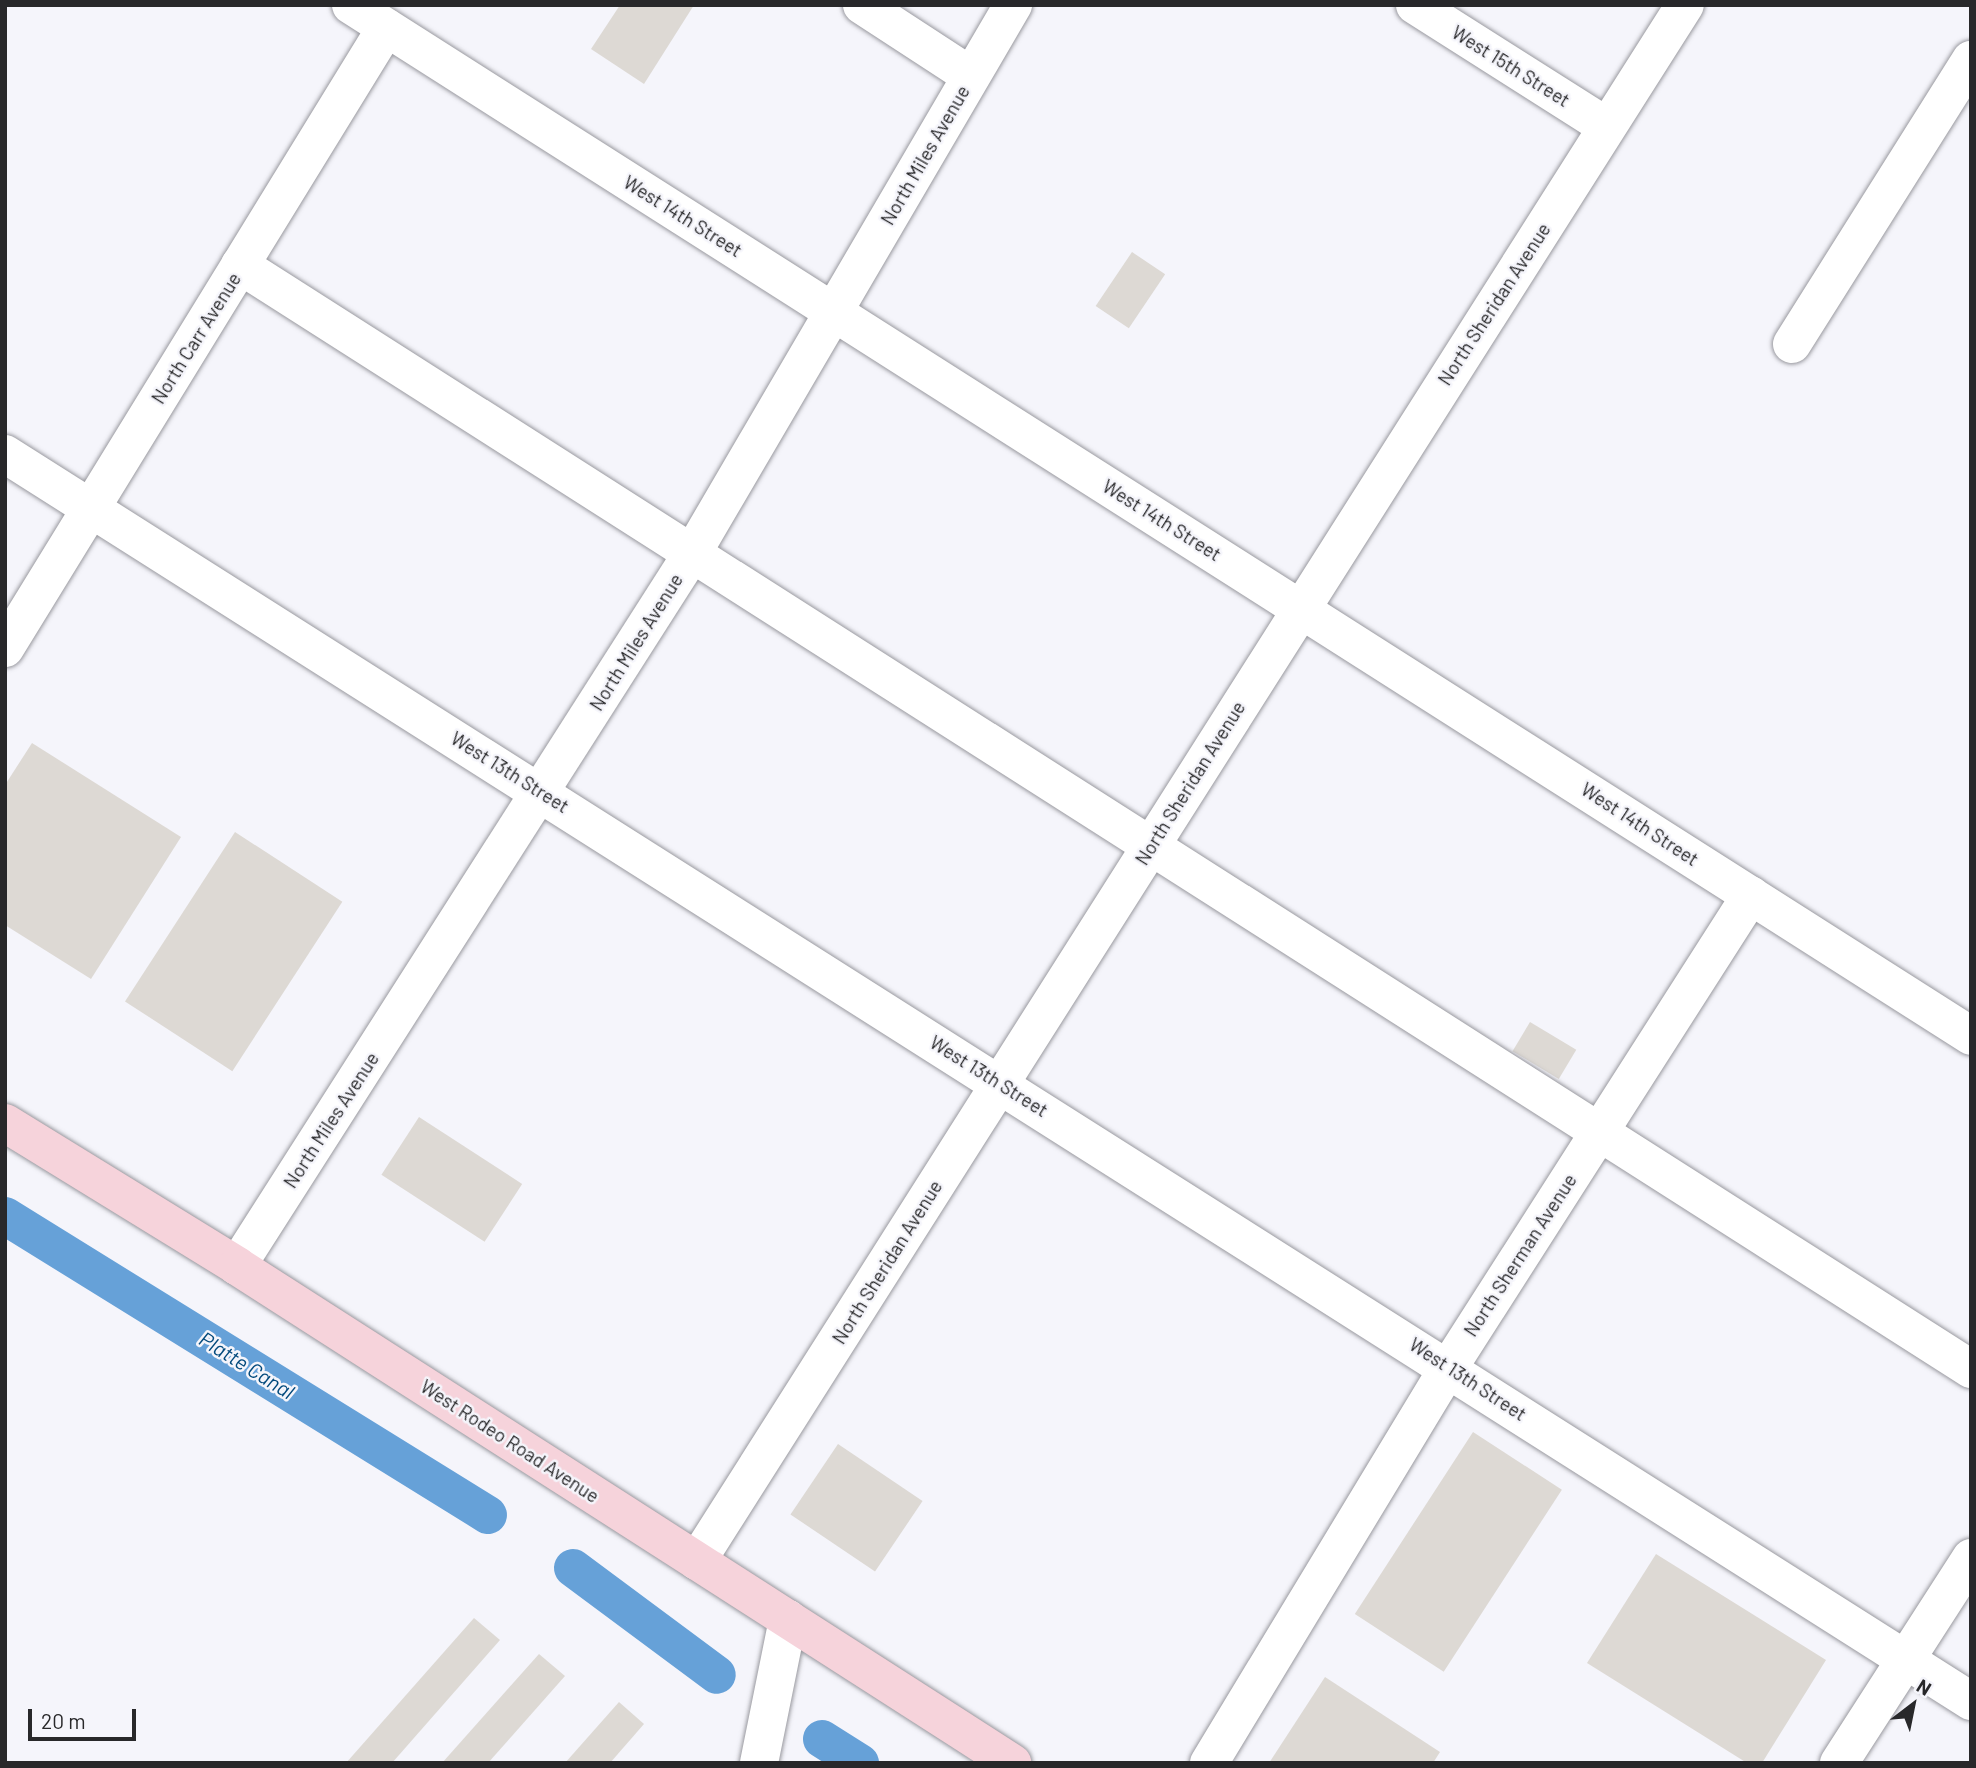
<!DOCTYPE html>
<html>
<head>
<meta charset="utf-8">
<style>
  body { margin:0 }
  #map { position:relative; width:1976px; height:1768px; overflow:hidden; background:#f5f5fb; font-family:Barlow,sans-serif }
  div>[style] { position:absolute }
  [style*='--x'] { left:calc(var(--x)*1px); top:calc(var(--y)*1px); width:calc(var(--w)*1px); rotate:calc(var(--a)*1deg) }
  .canal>* { height:38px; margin:-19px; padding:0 19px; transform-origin:19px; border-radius:19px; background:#66a1d8 }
  .building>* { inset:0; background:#ddd9d4; transform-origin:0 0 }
  .roads { filter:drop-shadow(0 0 2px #99999f) drop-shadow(0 0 2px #99999f) }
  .minor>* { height:38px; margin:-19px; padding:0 19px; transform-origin:19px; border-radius:19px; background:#fff }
  .major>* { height:38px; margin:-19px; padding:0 19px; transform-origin:19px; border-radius:19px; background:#f6d3db }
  span { translate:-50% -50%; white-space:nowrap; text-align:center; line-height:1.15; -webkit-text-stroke:5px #f5f5fb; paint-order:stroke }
  .street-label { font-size:19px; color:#28282a }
  .water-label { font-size:21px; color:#034a7d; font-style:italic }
  .frame { position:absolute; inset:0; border:7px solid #28282a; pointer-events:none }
  .north { position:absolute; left:1878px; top:1670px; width:70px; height:70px; -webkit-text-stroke:5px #f5f5fb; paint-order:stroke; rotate:32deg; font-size:19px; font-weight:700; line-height:28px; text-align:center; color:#28282a }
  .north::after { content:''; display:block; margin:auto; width:24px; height:32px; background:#28282a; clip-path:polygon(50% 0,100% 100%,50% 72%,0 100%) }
  .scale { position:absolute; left:28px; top:1709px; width:108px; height:32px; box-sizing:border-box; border:4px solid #28282a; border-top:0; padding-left:9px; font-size:21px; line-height:24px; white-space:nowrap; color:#28282a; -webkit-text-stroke:5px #f5f5fb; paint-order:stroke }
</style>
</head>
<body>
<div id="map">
  <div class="canal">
    <i style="--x:5;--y:1216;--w:568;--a:31.76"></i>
    <i style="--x:573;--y:1568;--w:179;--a:36.6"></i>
    <i style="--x:822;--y:1739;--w:45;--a:32.3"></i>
  </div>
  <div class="building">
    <i style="clip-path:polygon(620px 5px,694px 5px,644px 84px,591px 49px)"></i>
    <i style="left:1132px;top:252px;width:40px;height:65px;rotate:34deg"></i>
    <i style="clip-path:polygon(32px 743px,181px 837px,91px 979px,5px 925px,5px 785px)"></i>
    <i style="left:235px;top:832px;width:128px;height:202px;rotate:33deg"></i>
    <i style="left:1530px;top:1022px;width:54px;height:34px;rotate:31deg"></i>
    <i style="left:419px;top:1117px;width:123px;height:69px;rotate:33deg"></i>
    <i style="left:1473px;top:1432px;width:106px;height:217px;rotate:33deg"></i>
    <i style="left:838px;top:1444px;width:102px;height:85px;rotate:34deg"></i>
    <i style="clip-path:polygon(1656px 1554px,1826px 1660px,1762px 1763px,1747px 1763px,1587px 1663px)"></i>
    <i style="clip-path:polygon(474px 1618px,500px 1640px,392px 1763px,346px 1763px)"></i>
    <i style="clip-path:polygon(539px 1654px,565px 1676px,488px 1763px,442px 1763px)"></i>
    <i style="clip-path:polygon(1325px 1677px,1440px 1752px,1433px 1763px,1269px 1763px)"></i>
    <i style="clip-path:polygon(619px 1702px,644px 1724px,610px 1763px,565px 1763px)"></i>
  </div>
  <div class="roads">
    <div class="minor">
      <i style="--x:351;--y:5;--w:1920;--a:32.47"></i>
      <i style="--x:862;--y:5;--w:130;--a:33.1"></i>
      <i style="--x:1415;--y:5;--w:227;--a:32.4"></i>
      <i style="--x:240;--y:265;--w:2053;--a:32.53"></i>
      <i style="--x:1792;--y:344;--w:336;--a:-57.8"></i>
      <i style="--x:5;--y:454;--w:2328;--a:32.39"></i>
      <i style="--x:5;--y:648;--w:728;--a:-58.43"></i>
      <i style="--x:237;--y:1266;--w:847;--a:-57.44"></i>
      <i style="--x:693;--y:552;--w:634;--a:-59.67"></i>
      <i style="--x:697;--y:1561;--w:1843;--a:-57.59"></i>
      <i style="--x:759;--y:1763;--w:147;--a:-78.6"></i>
      <i style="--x:1209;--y:1763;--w:463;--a:-58.8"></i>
      <i style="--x:1449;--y:1367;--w:560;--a:-57.39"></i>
      <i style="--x:1839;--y:1763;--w:244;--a:-57.2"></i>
    </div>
    <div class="major">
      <i style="--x:5;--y:1123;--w:273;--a:31.6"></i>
      <i style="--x:237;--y:1266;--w:921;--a:32.67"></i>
    </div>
  </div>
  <div class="street-label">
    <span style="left:1511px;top:66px;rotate:32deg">West 15th Street</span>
    <span style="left:925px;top:155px;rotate:-60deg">North Miles Avenue</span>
    <span style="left:683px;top:216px;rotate:32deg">West 14th Street</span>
    <span style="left:1494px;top:304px;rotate:-57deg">North Sheridan Avenue</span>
    <span style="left:196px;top:338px;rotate:-58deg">North Carr Avenue</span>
    <span style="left:1162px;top:520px;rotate:32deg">West 14th Street</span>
    <span style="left:636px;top:642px;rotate:-58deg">North Miles Avenue</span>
    <span style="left:510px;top:772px;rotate:32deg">West 13th Street</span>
    <span style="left:1190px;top:783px;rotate:-58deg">North Sheridan Avenue</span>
    <span style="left:1640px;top:824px;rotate:33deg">West 14th Street</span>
    <span style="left:989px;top:1076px;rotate:32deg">West 13th Street</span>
    <span style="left:331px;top:1120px;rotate:-57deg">North Miles Avenue</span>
    <span style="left:1520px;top:1255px;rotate:-57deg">North Sherman Avenue</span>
    <span style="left:887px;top:1262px;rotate:-58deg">North Sheridan Avenue</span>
    <span style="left:1468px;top:1379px;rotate:33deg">West 13th Street</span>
    <span style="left:510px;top:1441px;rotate:33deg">West Rodeo Road Avenue</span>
  </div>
  <div class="water-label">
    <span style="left:247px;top:1365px;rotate:32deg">Platte Canal</span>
  </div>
  <div class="frame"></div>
  <div class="north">N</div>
  <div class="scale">20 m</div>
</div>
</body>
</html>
